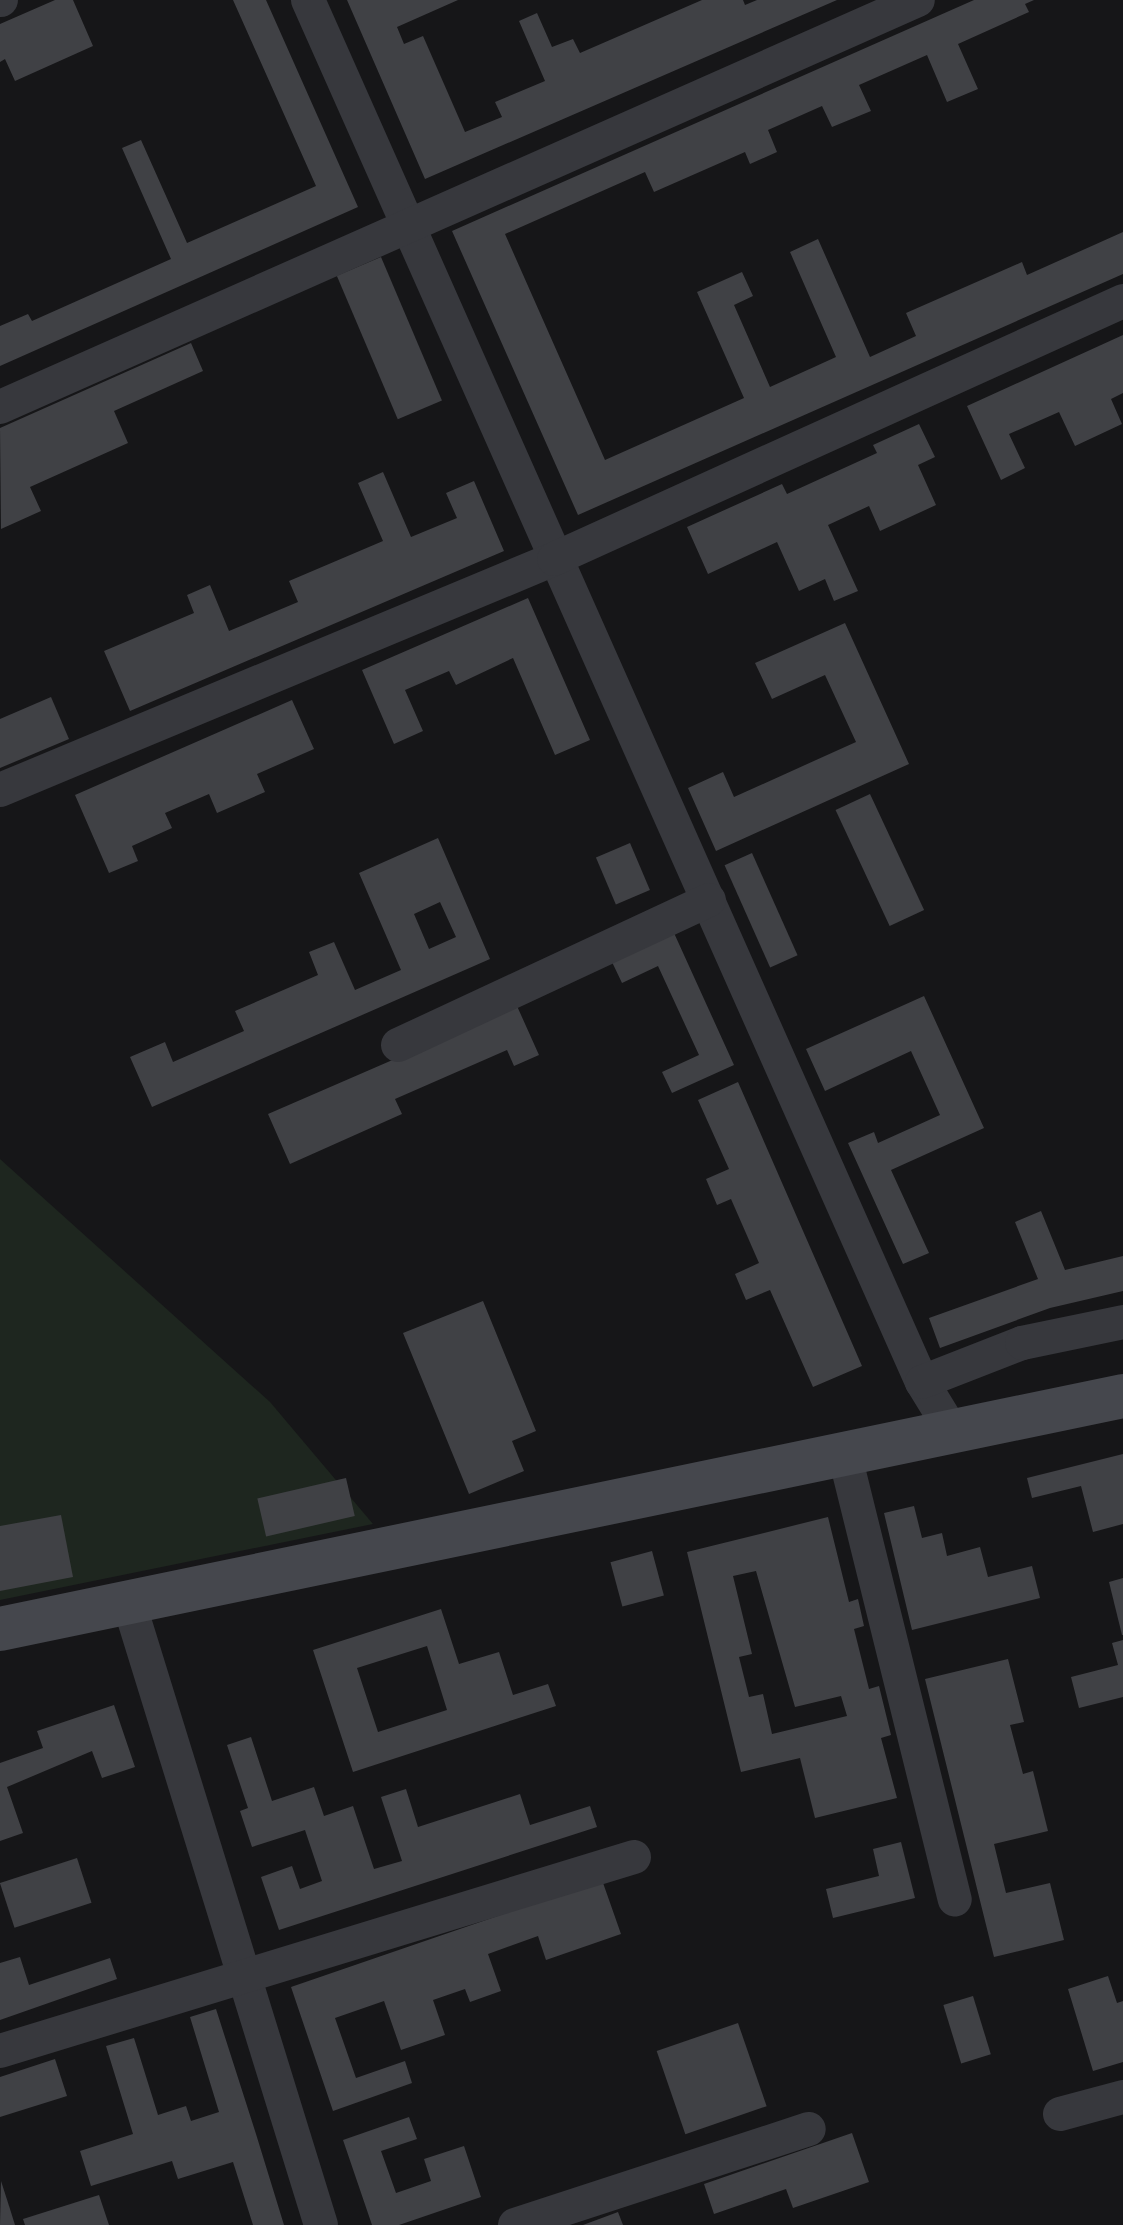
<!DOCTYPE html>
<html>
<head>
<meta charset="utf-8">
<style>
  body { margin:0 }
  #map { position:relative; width:1123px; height:2225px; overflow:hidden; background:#161618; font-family:"Work Sans",sans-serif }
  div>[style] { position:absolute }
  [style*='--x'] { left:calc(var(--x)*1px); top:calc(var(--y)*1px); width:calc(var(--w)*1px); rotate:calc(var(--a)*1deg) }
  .green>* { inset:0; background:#1e261f }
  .building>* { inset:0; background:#404145; transform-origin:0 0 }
  .street>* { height:34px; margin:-17px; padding:0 17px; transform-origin:17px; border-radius:17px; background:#37383d }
  .secondary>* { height:44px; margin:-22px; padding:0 22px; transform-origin:22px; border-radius:22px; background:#45474d }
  span { translate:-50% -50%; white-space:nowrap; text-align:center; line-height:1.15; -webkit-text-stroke:6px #111113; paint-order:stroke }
</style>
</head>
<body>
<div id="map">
  <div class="green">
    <i style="clip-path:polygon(0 1159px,270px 1402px,373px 1524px,0 1600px)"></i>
  </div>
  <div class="building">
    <i style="clip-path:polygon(55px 0,73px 0,93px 46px,15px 81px,5px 59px,0 62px,0 24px)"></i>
    <i style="clip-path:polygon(233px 0,266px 0,358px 207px,0 366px,0 326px,28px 314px,32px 321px,171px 259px,122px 148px,141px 140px,187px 243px,316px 186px)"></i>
    <i style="clip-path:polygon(347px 0,458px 0,397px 27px,404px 44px,423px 36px,465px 132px,502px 117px,495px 102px,545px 81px,519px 21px,537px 13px,552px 47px,573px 39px,580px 53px,702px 0,743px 0,745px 5px,757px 0,837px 0,425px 179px)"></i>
    <i style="clip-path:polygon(974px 0,1034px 0,1025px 4px,1029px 12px,958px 44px,978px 89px,947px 102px,927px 55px,859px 85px,871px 111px,832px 127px,822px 106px,768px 130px,777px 152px,750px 164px,745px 152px,654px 192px,645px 172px,505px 234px,605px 460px,744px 398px,697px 292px,742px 272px,753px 296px,734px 305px,770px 387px,836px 357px,790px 252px,818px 239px,870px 357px,916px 336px,906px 313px,1022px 262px,1027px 275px,1123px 232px,1123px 274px,578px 515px,452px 231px)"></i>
    <i style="left:381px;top:257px;width:156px;height:48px;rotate:67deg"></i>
    <i style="clip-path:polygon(1123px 335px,1123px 393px,1111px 399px,1122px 424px,1075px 446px,1059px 412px,1009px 434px,1025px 468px,1001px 480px,967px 406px)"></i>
    <i style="clip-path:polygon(191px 343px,203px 371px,114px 411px,128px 443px,30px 487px,41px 511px,1px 529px,0 428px)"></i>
    <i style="clip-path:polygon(919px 424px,935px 457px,918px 465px,936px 505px,880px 531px,869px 506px,828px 525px,858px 591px,834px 601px,825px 579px,799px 591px,777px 542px,708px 574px,687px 527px,782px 484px,787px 494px,877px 453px,873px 445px)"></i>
    <i style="clip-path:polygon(383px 472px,411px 537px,457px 518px,446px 493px,474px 481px,504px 551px,130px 711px,104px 651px,194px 613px,187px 595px,210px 585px,229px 631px,298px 602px,289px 581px,383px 541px,358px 483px)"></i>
    <i style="clip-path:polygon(528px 598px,590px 740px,555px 755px,513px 658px,456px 685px,449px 671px,405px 690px,423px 731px,394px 744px,362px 670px)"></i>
    <i style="clip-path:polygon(845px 623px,909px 764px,716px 851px,688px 788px,723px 772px,734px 797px,856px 742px,825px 675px,772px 699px,755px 663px)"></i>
    <i style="clip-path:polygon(51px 697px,69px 739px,0 768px,0 719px)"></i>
    <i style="clip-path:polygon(292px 700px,314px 749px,257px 774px,265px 792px,217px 813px,209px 794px,165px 813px,172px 828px,132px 846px,138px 861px,109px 873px,75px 795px)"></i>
    <i style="left:870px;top:794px;width:128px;height:38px;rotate:65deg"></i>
    <i style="clip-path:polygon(evenodd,438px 838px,490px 959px,152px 1107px,130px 1057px,165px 1042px,173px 1062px,244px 1031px,235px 1011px,318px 975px,309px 952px,334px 942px,355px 990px,401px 970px,359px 873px,438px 838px,440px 902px,456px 937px,429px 949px,414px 914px,440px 902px)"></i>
    <i style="left:630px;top:843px;width:51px;height:37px;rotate:67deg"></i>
    <i style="left:752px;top:853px;width:112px;height:30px;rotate:66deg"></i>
    <i style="clip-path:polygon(674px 933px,734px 1065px,672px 1093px,662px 1072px,699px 1055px,658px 966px,622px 983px,612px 962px)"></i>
    <i style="clip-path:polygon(924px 996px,984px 1128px,891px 1170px,929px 1253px,903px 1264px,848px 1143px,874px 1132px,878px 1143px,940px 1115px,911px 1051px,825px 1091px,806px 1049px)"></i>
    <i style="clip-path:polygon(517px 1006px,539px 1055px,514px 1066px,507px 1050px,395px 1099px,402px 1114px,290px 1164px,268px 1114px)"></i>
    <i style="clip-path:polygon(738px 1082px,862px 1366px,813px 1387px,770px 1290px,746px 1300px,735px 1274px,759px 1263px,731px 1199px,717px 1205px,706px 1179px,729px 1169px,698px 1100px)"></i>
    <i style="clip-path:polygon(1041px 1211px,1065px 1270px,1123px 1256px,1123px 1291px,1050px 1308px,940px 1348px,929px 1318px,1038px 1279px,1015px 1222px)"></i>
    <i style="clip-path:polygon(483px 1301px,536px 1431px,512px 1441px,524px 1471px,469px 1494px,403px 1333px)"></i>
    <i style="clip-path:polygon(1123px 1454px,1123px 1524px,1093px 1532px,1081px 1486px,1032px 1498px,1027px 1478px)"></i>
    <i style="left:346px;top:1478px;width:39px;height:91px;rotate:77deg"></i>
    <i style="clip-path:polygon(914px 1506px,922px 1538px,942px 1533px,947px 1556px,980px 1547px,988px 1577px,1032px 1566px,1040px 1598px,912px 1630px,884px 1513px)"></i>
    <i style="clip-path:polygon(61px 1515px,73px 1577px,0 1591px,0 1526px)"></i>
    <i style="clip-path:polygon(evenodd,828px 1517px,849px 1602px,858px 1599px,864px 1626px,854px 1629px,869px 1689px,879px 1686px,891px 1735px,881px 1738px,897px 1798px,815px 1818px,800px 1758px,741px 1772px,687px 1552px,828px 1517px,756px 1571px,795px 1707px,841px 1696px,847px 1716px,772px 1734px,763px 1694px,749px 1697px,739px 1657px,752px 1654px,733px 1576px,756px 1571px)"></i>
    <i style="left:652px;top:1551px;width:46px;height:43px;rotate:75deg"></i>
    <i style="clip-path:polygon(1123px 1578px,1123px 1635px,1122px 1635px,1109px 1582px)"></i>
    <i style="clip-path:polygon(evenodd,441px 1609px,459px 1664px,499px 1652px,513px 1695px,548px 1684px,556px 1706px,353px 1772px,313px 1650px,441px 1609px,427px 1646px,447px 1710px,378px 1732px,357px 1668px,427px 1646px)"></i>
    <i style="clip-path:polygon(1123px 1640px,1123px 1697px,1079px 1708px,1071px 1677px,1118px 1665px,1112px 1643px)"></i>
    <i style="clip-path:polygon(1008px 1659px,1024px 1722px,1010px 1725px,1023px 1774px,1033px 1771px,1048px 1831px,994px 1844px,1006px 1893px,1050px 1883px,1064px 1940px,994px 1957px,925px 1679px)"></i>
    <i style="clip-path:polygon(114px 1705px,135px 1767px,102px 1778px,92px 1751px,7px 1787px,23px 1833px,0 1841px,0 1763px,43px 1748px,37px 1731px)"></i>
    <i style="clip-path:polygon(251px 1737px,272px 1801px,314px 1787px,324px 1816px,353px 1806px,374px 1869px,402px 1861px,381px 1797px,406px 1789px,418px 1827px,520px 1794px,530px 1825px,590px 1806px,597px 1827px,279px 1930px,261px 1877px,292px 1866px,300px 1889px,322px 1881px,305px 1830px,252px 1847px,240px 1811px,248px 1808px,227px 1745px)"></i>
    <i style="clip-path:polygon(901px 1842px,915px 1898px,833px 1918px,826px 1889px,879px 1876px,873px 1849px)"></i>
    <i style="left:77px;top:1858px;width:47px;height:81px;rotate:72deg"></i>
    <i style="clip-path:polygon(602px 1880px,621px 1934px,546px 1960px,538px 1936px,488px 1954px,501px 1991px,470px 2002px,465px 1989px,433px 2000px,445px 2035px,401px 2050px,384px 2001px,335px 2018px,356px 2078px,405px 2061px,412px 2083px,333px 2111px,291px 1987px)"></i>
    <i style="clip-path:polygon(20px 1957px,29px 1985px,110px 1958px,117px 1979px,0 2020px,0 1963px)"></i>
    <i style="clip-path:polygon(1108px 1976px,1117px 2003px,1123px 2001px,1123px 2062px,1093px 2071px,1068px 1989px)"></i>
    <i style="left:973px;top:1996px;width:61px;height:31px;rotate:73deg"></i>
    <i style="clip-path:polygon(216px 2009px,256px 2134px,284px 2225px,253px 2225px,233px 2162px,178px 2179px,172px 2161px,91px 2186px,80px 2151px,133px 2134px,106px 2046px,134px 2038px,158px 2115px,186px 2106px,191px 2121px,219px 2112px,190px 2017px)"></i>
    <i style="left:738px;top:2023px;width:88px;height:86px;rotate:71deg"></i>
    <i style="clip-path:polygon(55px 2059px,67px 2096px,0 2117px,0 2077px)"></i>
    <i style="clip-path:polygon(409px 2117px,417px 2139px,381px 2151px,396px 2193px,431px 2181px,424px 2159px,464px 2146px,481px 2197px,399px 2225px,372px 2225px,343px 2140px)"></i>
    <i style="clip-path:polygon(852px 2133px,869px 2182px,793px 2208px,786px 2189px,714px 2214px,704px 2184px)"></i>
    <i style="clip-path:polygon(1px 2181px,10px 2209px,15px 2225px,0 2225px)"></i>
    <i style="clip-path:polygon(99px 2195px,109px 2225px,25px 2225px,23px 2219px)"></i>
    <i style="clip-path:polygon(618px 2212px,623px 2225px,583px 2225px)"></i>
  </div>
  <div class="street">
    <i style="--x:0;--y:0;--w:1;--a:0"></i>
    <i style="--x:308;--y:0;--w:1512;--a:66.05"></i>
    <i style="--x:922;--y:1382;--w:57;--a:58.5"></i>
    <i style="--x:0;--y:407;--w:1004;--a:-23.91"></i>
    <i style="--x:0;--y:790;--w:600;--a:-22.63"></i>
    <i style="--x:554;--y:559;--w:625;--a:-24.39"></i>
    <i style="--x:398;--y:1045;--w:343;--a:-25"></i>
    <i style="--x:922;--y:1382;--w:107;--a:-21.3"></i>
    <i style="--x:1022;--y:1343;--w:103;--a:-11.7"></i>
    <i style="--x:844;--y:1452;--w:461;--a:76.1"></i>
    <i style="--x:128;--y:1600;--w:654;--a:72.84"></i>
    <i style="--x:0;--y:2051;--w:663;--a:-17.01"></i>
    <i style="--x:1060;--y:2114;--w:65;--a:-15.1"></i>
    <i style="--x:515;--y:2225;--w:309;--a:-18.1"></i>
  </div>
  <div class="secondary">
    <i style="--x:0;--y:1629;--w:1147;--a:-11.72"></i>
  </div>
</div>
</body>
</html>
